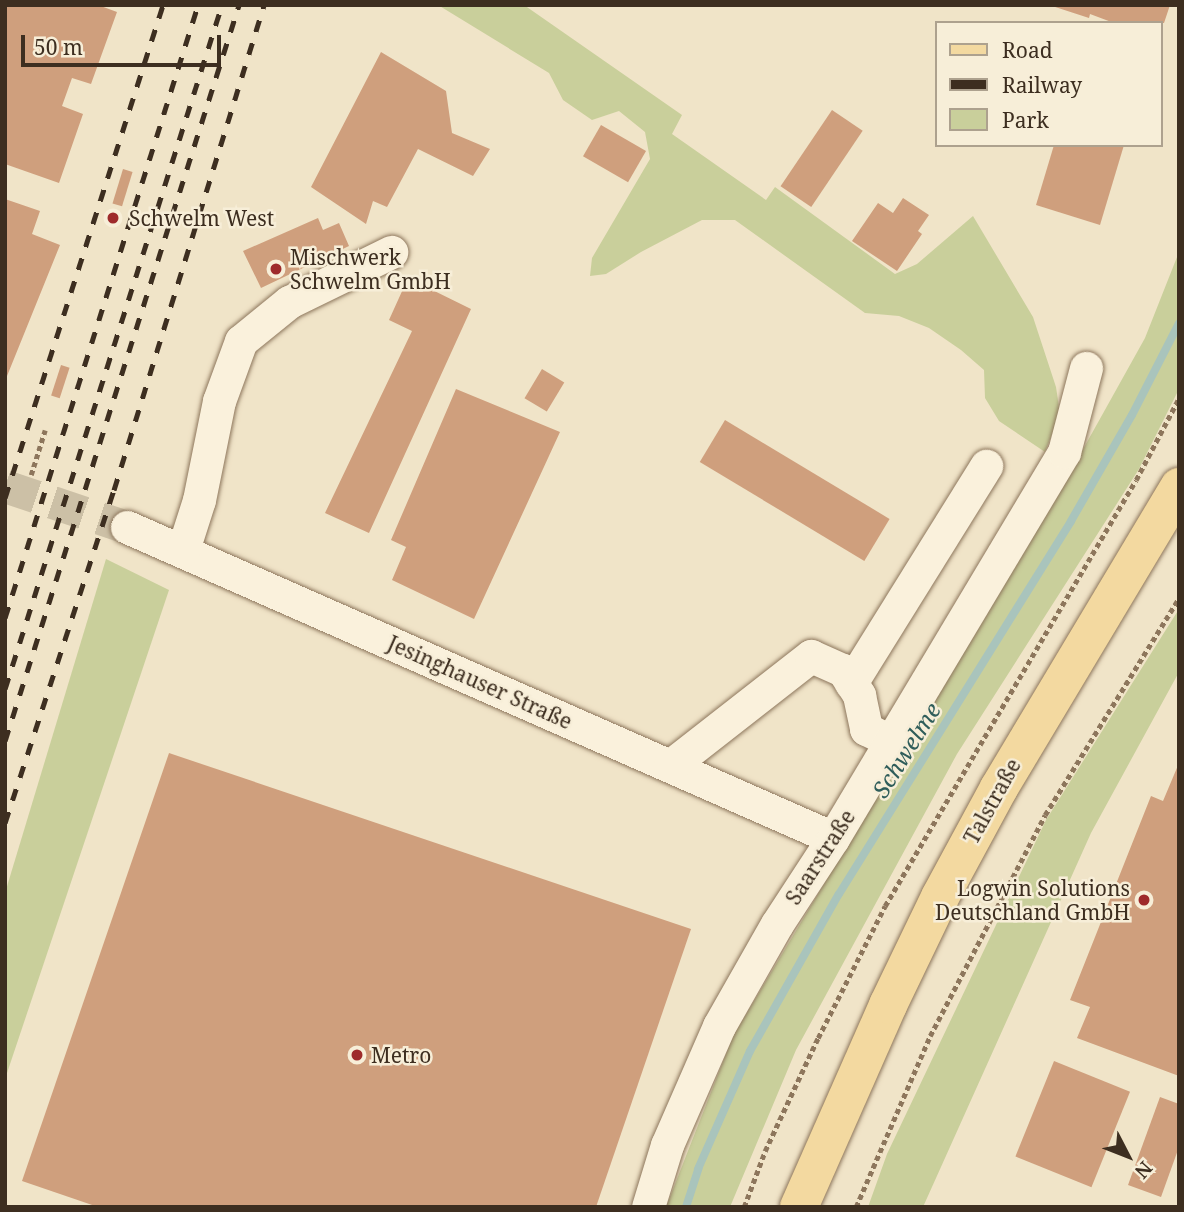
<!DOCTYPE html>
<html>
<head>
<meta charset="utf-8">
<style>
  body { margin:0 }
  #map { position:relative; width:1184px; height:1212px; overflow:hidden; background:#f0e4c8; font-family:"Noto Serif",serif }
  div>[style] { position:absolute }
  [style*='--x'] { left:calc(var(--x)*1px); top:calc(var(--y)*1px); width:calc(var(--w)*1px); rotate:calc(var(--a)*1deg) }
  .green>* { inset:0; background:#c9cf9b }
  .stream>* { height:8px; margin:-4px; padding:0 4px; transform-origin:4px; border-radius:4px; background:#a9c4bc }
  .building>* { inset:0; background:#cf9f7d; transform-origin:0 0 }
  .minor-tunnel>* { height:33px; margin-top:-16.5px; transform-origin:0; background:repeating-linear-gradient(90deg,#ccc0a6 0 33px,transparent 0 50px) }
  .path>* { height:4.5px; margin-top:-2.25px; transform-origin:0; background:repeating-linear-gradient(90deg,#8d765c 0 5px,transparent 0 8.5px) }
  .roads { filter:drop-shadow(0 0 2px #8d765c) drop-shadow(0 0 2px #8d765c) }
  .minor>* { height:33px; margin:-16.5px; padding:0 16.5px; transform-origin:16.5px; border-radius:16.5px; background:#faf1dc }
  .major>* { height:38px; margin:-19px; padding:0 19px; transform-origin:19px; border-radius:19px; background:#f3d9a0 }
  .rail>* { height:5px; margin-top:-2.5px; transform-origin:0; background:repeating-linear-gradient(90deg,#3d2e20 0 12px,transparent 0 24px) }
  .dots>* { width:19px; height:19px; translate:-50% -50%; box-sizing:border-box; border:4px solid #f7eed8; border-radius:50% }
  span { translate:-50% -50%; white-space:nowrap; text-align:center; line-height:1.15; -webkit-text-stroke:5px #f7eed8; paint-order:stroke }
  .poi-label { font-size:21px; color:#3d2e20 }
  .left { translate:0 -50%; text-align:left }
  .right { translate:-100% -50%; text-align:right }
  .street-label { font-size:21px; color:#3d2e20 }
  .water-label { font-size:23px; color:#2f5d5a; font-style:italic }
  .frame { position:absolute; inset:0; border:7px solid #3d2e20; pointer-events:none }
  .legend { position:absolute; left:935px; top:21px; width:228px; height:126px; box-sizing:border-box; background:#f7eed8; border:2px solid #ada18e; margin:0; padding:9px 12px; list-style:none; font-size:21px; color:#3d2e20 }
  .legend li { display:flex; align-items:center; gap:14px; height:35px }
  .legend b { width:35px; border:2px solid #ada18e }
  .north { position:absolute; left:1093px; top:1121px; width:70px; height:70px; -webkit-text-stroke:5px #f7eed8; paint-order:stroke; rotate:132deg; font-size:19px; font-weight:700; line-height:28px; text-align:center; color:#3d2e20 }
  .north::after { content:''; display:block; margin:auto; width:24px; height:32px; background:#3d2e20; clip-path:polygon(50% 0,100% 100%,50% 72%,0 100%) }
  .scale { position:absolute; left:21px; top:35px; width:200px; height:32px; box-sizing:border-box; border:4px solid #3d2e20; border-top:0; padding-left:9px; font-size:21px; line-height:24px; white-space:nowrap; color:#3d2e20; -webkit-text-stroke:5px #f7eed8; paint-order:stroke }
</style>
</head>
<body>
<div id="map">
  <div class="green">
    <i style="clip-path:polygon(438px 5px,524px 5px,682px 115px,672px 134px,766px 200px,775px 187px,895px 274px,917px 264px,973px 216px,1033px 317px,1056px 387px,1060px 414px,1045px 452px,999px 421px,985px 398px,984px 370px,961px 350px,929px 328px,899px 316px,865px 313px,735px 220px,702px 220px,641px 252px,606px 274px,590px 276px,592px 258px,650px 159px,645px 132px,619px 111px,592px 120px,563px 100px,549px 73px)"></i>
    <i style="clip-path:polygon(1179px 252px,1179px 389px,1139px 469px,957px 754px,796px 1050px,730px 1207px,666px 1207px,733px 1036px,1067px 478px,1145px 338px)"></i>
    <i style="clip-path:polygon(106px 559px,169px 590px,5px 1079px,5px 893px)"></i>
    <i style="clip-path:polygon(1179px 609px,1179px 672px,1091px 833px,923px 1207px,868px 1207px,887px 1154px,1046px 820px)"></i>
  </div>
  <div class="stream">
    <i style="--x:686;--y:1207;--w:40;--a:-72"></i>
    <i style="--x:698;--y:1169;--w:129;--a:-66.2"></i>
    <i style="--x:750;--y:1051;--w:180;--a:-60.5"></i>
    <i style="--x:839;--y:894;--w:439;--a:-58.1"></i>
    <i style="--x:1071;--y:521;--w:122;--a:-60.1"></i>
    <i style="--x:1132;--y:415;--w:103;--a:-62.9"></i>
  </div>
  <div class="building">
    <i style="clip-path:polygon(5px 5px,98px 5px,117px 12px,91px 84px,72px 78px,62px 106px,83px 114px,59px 183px,5px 164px)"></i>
    <i style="clip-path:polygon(1049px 5px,1170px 5px,1164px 23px,1114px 23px,1090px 14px,1089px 18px)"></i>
    <i style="clip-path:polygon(381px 52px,446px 91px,452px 133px,490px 149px,473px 176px,418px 149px,387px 207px,373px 201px,366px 224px,311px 187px)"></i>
    <i style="left:832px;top:110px;width:37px;height:92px;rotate:34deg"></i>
    <i style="left:601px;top:125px;width:52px;height:36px;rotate:30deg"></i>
    <i style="clip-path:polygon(1054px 145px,1124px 145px,1100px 225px,1036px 205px)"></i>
    <i style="left:123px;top:169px;width:10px;height:36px;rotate:17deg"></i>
    <i style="clip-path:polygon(903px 198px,929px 215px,918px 231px,922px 234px,897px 271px,852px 241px,878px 203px,893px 213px)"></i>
    <i style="clip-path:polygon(5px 199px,40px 211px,32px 234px,60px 245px,5px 381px)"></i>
    <i style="clip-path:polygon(318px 218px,323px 230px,339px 223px,349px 246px,261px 288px,243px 251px)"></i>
    <i style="clip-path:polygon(408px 278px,471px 309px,369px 533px,325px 513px,412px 331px,389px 320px)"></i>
    <i style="left:61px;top:365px;width:9px;height:32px;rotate:18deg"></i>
    <i style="left:542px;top:369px;width:26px;height:34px;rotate:31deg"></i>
    <i style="clip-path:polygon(456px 389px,560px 432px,474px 619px,392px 580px,406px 547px,391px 540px)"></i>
    <i style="left:725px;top:420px;width:192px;height:49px;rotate:31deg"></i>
    <i style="clip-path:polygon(169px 753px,691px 929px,596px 1207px,98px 1207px,22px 1181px)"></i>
    <i style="clip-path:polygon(1179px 763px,1179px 1076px,1077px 1038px,1090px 1007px,1070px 1000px,1151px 796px,1163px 801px)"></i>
    <i style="left:1054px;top:1061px;width:82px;height:103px;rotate:22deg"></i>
    <i style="clip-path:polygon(1160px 1097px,1179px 1104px,1179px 1147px,1161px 1197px,1128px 1185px)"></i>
  </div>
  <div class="minor-tunnel">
    <i style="--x:5;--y:486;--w:129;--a:18.6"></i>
  </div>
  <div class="path">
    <i style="--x:31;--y:475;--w:47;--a:-72.7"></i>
    <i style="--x:744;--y:1207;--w:60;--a:-69.4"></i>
    <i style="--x:765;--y:1151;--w:125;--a:-64.9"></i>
    <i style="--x:818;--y:1038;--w:148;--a:-63.1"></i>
    <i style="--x:885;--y:906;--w:494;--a:-59.5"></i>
    <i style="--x:1136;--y:480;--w:93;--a:-62.3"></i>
    <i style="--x:856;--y:1207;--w:186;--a:-66.6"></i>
    <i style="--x:930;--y:1036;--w:249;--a:-62.5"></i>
    <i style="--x:1045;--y:815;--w:255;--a:-58.3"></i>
  </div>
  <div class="roads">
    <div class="minor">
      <i style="--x:127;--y:527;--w:771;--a:23.77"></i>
      <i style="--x:183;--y:550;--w:52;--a:-72.3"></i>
      <i style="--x:199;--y:500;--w:101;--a:-78.6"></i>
      <i style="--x:219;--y:401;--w:64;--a:-69.9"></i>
      <i style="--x:241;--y:341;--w:62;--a:-39.1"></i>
      <i style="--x:289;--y:302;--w:114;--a:-26.1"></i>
      <i style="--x:851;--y:683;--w:256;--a:-58.1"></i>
      <i style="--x:670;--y:766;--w:179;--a:-38"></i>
      <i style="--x:811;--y:656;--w:35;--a:24"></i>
      <i style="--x:843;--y:670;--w:30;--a:57"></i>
      <i style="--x:859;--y:695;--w:35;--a:78"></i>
      <i style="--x:866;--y:729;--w:28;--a:26"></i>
      <i style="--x:648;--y:1207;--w:65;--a:-73"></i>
      <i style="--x:667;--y:1145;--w:130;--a:-66.4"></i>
      <i style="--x:719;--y:1026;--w:117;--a:-60.4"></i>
      <i style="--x:777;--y:924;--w:103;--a:-56.9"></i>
      <i style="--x:833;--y:838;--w:450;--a:-59.1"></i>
      <i style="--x:1064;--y:452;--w:87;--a:-75.3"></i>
    </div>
    <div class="major">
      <i style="--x:799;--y:1207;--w:221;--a:-66.2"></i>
      <i style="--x:888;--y:1005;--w:120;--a:-64.3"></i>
      <i style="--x:940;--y:897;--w:124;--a:-61.6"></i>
      <i style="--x:999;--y:788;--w:351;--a:-59.1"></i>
    </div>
  </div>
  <div class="rail">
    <i style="--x:5;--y:498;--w:518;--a:-72.23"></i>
    <i style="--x:5;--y:618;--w:643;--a:-72.52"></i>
    <i style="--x:5;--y:689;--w:718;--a:-72.4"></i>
    <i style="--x:5;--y:741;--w:772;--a:-72.36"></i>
    <i style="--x:5;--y:823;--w:350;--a:-71.9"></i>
    <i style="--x:114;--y:490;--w:508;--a:-72.81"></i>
  </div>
  <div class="dots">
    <i style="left:113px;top:218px;background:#9e2a2b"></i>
    <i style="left:276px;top:269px;background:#9e2a2b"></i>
    <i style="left:1144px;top:900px;background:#9e2a2b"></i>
    <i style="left:357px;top:1055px;background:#9e2a2b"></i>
  </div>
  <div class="poi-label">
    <span class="left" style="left:129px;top:218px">Schwelm West</span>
    <span class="left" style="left:290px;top:269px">Mischwerk<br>Schwelm GmbH</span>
    <span class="right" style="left:1130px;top:900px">Logwin Solutions<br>Deutschland GmbH</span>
    <span class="left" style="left:371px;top:1055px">Metro</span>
  </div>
  <div class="street-label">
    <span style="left:480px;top:682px;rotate:24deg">Jesinghauser Straße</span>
    <span style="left:992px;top:801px;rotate:-61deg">Talstraße</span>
    <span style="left:820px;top:857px;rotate:-57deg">Saarstraße</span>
  </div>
  <div class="water-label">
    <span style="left:906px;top:750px;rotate:-58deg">Schwelme</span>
  </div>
  <div class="frame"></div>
  <ul class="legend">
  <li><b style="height:9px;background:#f3d9a0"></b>Road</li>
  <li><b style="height:9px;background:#3d2e20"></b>Railway</li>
  <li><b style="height:19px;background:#c9cf9b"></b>Park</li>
  </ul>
  <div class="north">N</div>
  <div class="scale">50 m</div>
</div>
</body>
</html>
